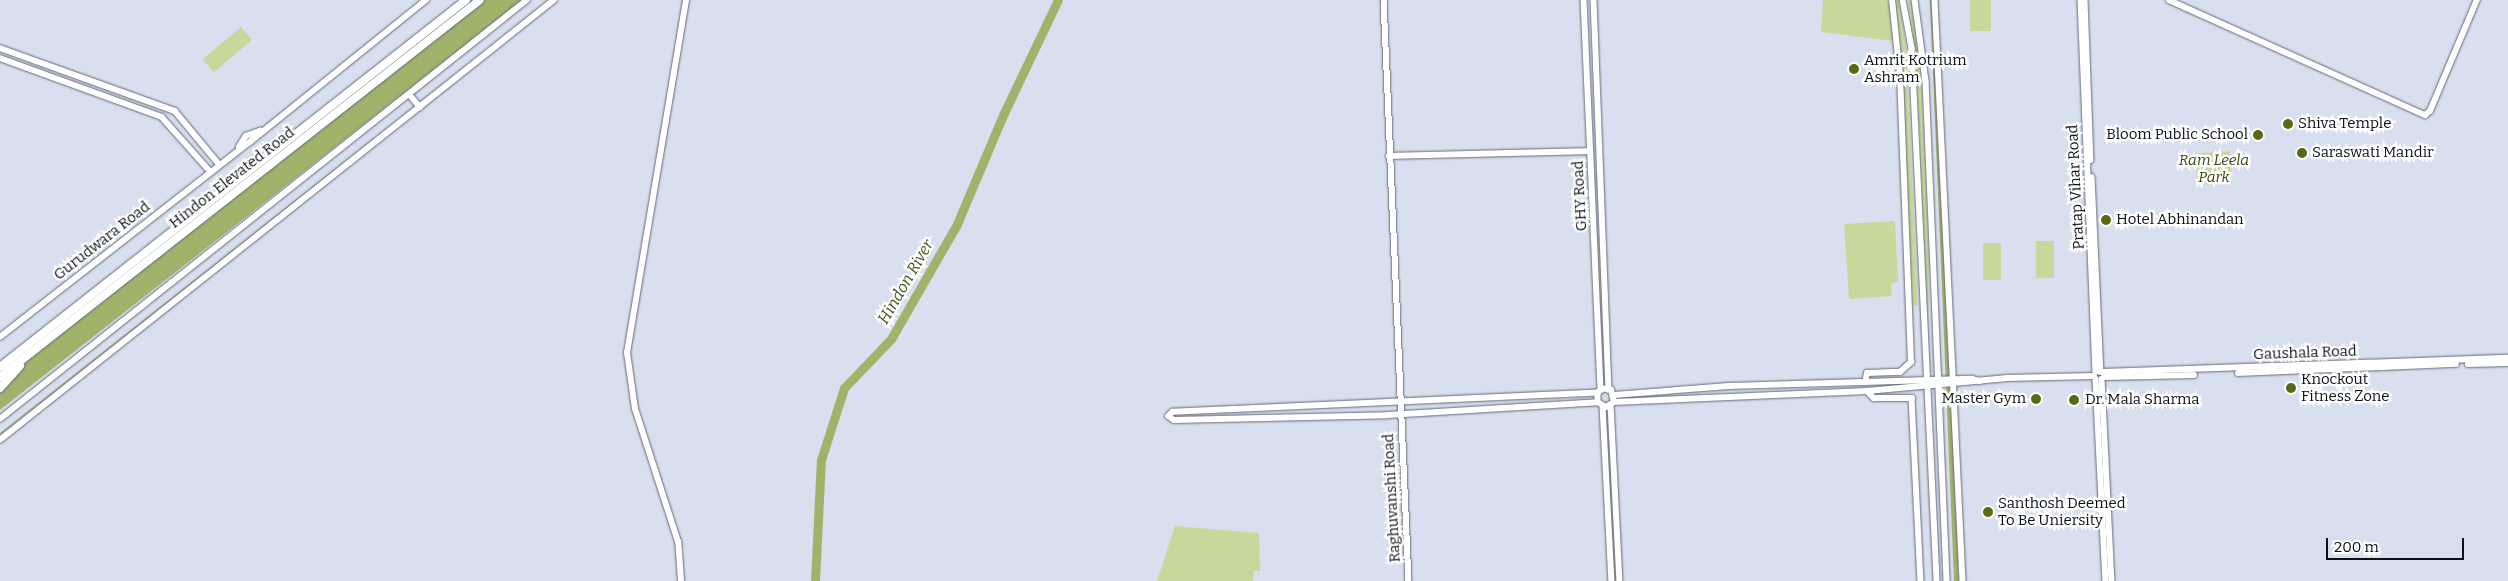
<!DOCTYPE html>
<html>
<head>
<meta charset="utf-8">
<style>
  body { margin:0 }
  #map { position:relative; width:2508px; height:581px; overflow:hidden; background:#d8dfef; font-family:Bitter,serif }
  div>[style] { position:absolute }
  [style*='--x'] { left:calc(var(--x)*1px); top:calc(var(--y)*1px); width:calc(var(--w)*1px); rotate:calc(var(--a)*1deg) }
  .green>* { inset:0; background:#c7d89d; transform-origin:0 0 }
  .water>* { inset:0; background:#a0b36b }
  .stream>* { height:1px; margin:-0.5px; padding:0 0.5px; transform-origin:0.5px; border-radius:0.5px; background:#a0b36b }
  .canal>* { height:5px; margin:-2.5px; padding:0 2.5px; transform-origin:2.5px; border-radius:2.5px; background:#a0b36b }
  .river>* { height:9px; margin:-4.5px; padding:0 4.5px; transform-origin:4.5px; border-radius:4.5px; background:#a0b36b }
  .roads { filter:drop-shadow(0 0 1px #646a78) drop-shadow(0 0 1px #646a78) }
  .secondary>* { height:5.5px; margin:-2.75px; padding:0 2.75px; transform-origin:2.75px; border-radius:2.75px; background:#fff }
  .highway>* { height:8px; margin:-4px; padding:0 4px; transform-origin:4px; border-radius:4px; background:#fff }
  .dots>* { width:14px; height:14px; translate:-50% -50%; box-sizing:border-box; border:2px solid #fff; border-radius:50% }
  span { translate:-50% -50%; white-space:nowrap; text-align:center; line-height:1.15; -webkit-text-stroke:4.5px #fff; paint-order:stroke }
  .poi-label { font-size:15px; color:#0c0f14 }
  .left { translate:0 -50%; text-align:left }
  .right { translate:-100% -50%; text-align:right }
  .park-label { font-size:15px; color:#39450e; font-style:italic }
  .street-label { font-size:15px; color:#0c0f14 }
  .water-label { font-size:16px; color:#47541f; font-style:italic }
  .scale { position:absolute; left:2326px; top:538px; width:138px; height:22px; box-sizing:border-box; border:2px solid #0c0f14; border-top:0; padding-left:6px; font-size:15px; line-height:18px; white-space:nowrap; color:#0c0f14; -webkit-text-stroke:4px #fff; paint-order:stroke }
</style>
</head>
<body>
<div id="map">
  <div class="green">
    <i style="clip-path:polygon(1823px 0,1888px 0,1894px 41px,1821px 32px)"></i>
    <i style="clip-path:polygon(1895px 0,1899px 0,1906px 44px,1918px 306px,1913px 306px,1901px 50px)"></i>
    <i style="clip-path:polygon(1908px 0,1912px 0,1918px 34px,1922px 82px,1929px 261px,1928px 327px,1916px 56px)"></i>
    <i style="left:1970px;top:0;width:21px;height:31px"></i>
    <i style="left:241px;top:27px;width:17px;height:50px;rotate:50deg"></i>
    <i style="left:2230px;top:151px;width:32px;height:35px;rotate:86deg"></i>
    <i style="clip-path:polygon(1895px 221px,1898px 282px,1891px 283px,1892px 296px,1849px 299px,1844px 224px)"></i>
    <i style="left:2036px;top:241px;width:18px;height:37px"></i>
    <i style="left:1983px;top:243px;width:18px;height:37px"></i>
    <i style="clip-path:polygon(1175px 526px,1259px 533px,1260px 571px,1254px 571px,1253px 581px,1157px 581px)"></i>
  </div>
  <div class="water">
    <i style="clip-path:polygon(478px 0,522px 0,0 410px,0 379px)"></i>
  </div>
  <div class="stream">
    <i style="--x:420;--y:102;--w:164;--a:-38.3"></i>
    <i style="--x:0;--y:433;--w:528;--a:-38.24"></i>
  </div>
  <div class="canal">
    <i style="--x:1932;--y:0;--w:581;--a:87.63"></i>
  </div>
  <div class="river">
    <i style="--x:815;--y:581;--w:121;--a:-87.2"></i>
    <i style="--x:821;--y:460;--w:76;--a:-72.3"></i>
    <i style="--x:844;--y:388;--w:68;--a:-46.2"></i>
    <i style="--x:891;--y:339;--w:133;--a:-60.1"></i>
    <i style="--x:957;--y:224;--w:121;--a:-67.1"></i>
    <i style="--x:1004;--y:113;--w:125;--a:-64.5"></i>
  </div>
  <div class="roads">
    <div class="secondary">
      <i style="--x:1384;--y:0;--w:582;--a:87.54"></i>
      <i style="--x:1584;--y:0;--w:390;--a:87.5"></i>
      <i style="--x:1594;--y:0;--w:390;--a:87.8"></i>
      <i style="--x:1903;--y:0;--w:49;--a:79.4"></i>
      <i style="--x:1912;--y:48;--w:534;--a:87.31"></i>
      <i style="--x:1915;--y:0;--w:82;--a:82.3"></i>
      <i style="--x:1926;--y:81;--w:500;--a:87.59"></i>
      <i style="--x:1935;--y:0;--w:582;--a:87.24"></i>
      <i style="--x:2081;--y:0;--w:372;--a:87.7"></i>
      <i style="--x:2085;--y:0;--w:160;--a:87.9"></i>
      <i style="--x:2169;--y:0;--w:281;--a:24.2"></i>
      <i style="--x:2425;--y:115;--w:6;--a:-39"></i>
      <i style="--x:2430;--y:111;--w:121;--a:-67.1"></i>
      <i style="--x:0;--y:48;--w:186;--a:19.8"></i>
      <i style="--x:175;--y:111;--w:69;--a:50.3"></i>
      <i style="--x:0;--y:58;--w:172;--a:20"></i>
      <i style="--x:162;--y:117;--w:72;--a:48.4"></i>
      <i style="--x:410;--y:95;--w:16;--a:50"></i>
      <i style="--x:239;--y:147;--w:13;--a:-58"></i>
      <i style="--x:246;--y:136;--w:15;--a:-20"></i>
      <i style="--x:1389;--y:156;--w:201;--a:-1.4"></i>
      <i style="--x:2092;--y:177;--w:195;--a:87.4"></i>
      <i style="--x:0;--y:337;--w:317;--a:-38"></i>
      <i style="--x:250;--y:142;--w:226;--a:-38.9"></i>
      <i style="--x:2468;--y:364;--w:40;--a:-1.4"></i>
      <i style="--x:2103;--y:372;--w:405;--a:-2"></i>
      <i style="--x:2238;--y:373;--w:218;--a:-2.4"></i>
      <i style="--x:2104;--y:377;--w:90;--a:-1.3"></i>
      <i style="--x:2096;--y:379;--w:202;--a:87.2"></i>
      <i style="--x:2102;--y:379;--w:202;--a:87.2"></i>
      <i style="--x:1865;--y:382;--w:9;--a:-77"></i>
      <i style="--x:1867;--y:373;--w:33;--a:-2"></i>
      <i style="--x:1900;--y:372;--w:15;--a:-42"></i>
      <i style="--x:1911;--y:362;--w:286;--a:-92.2"></i>
      <i style="--x:1900;--y:76;--w:76;--a:-96"></i>
      <i style="--x:1867;--y:391;--w:10;--a:45"></i>
      <i style="--x:1874;--y:398;--w:38;--a:0"></i>
      <i style="--x:1912;--y:398;--w:183;--a:87.2"></i>
      <i style="--x:1598;--y:393;--w:425;--a:177.4"></i>
      <i style="--x:1173;--y:412;--w:6;--a:135"></i>
      <i style="--x:1169;--y:416;--w:6;--a:39"></i>
      <i style="--x:1174;--y:420;--w:214;--a:-1.3"></i>
      <i style="--x:1388;--y:415;--w:210;--a:-3.5"></i>
      <i style="--x:1614;--y:395;--w:115;--a:-4.5"></i>
      <i style="--x:1729;--y:386;--w:243;--a:-1.7"></i>
      <i style="--x:1972;--y:379;--w:8;--a:14"></i>
      <i style="--x:1614;--y:402;--w:12;--a:-104"></i>
      <i style="--x:1611;--y:390;--w:8;--a:-173"></i>
      <i style="--x:1603;--y:389;--w:6;--a:141"></i>
      <i style="--x:1598;--y:393;--w:9;--a:90"></i>
      <i style="--x:1598;--y:402;--w:9;--a:32"></i>
      <i style="--x:1606;--y:407;--w:9;--a:-32"></i>
      <i style="--x:1614;--y:402;--w:253;--a:-2.5"></i>
      <i style="--x:1867;--y:391;--w:141;--a:-5.3"></i>
      <i style="--x:2007;--y:378;--w:87;--a:-1.3"></i>
      <i style="--x:1611;--y:405;--w:176;--a:87.1"></i>
      <i style="--x:1603;--y:406;--w:175;--a:87.1"></i>
      <i style="--x:0;--y:419;--w:673;--a:-38.49"></i>
      <i style="--x:0;--y:440;--w:707;--a:-38.46"></i>
      <i style="--x:681;--y:581;--w:39;--a:-94"></i>
      <i style="--x:678;--y:542;--w:140;--a:-107.9"></i>
      <i style="--x:635;--y:409;--w:57;--a:-98.1"></i>
      <i style="--x:627;--y:353;--w:358;--a:-80.5"></i>
    </div>
    <div class="highway">
      <i style="--x:0;--y:367;--w:593;--a:-38.22"></i>
      <i style="--x:0;--y:377;--w:610;--a:-38.15"></i>
      <i style="--x:0;--y:388;--w:30;--a:-48"></i>
    </div>
  </div>
  <div class="dots">
    <i style="left:1854px;top:69px;background:#586914"></i>
    <i style="left:2288px;top:124px;background:#586914"></i>
    <i style="left:2258px;top:135px;background:#586914"></i>
    <i style="left:2302px;top:153px;background:#586914"></i>
    <i style="left:2106px;top:220px;background:#586914"></i>
    <i style="left:2291px;top:388px;background:#586914"></i>
    <i style="left:2036px;top:399px;background:#586914"></i>
    <i style="left:2074px;top:400px;background:#586914"></i>
    <i style="left:1988px;top:512px;background:#586914"></i>
  </div>
  <div class="poi-label">
    <span class="left" style="left:1864px;top:69px">Amrit Kotrium<br>Ashram</span>
    <span class="left" style="left:2298px;top:124px">Shiva Temple</span>
    <span class="right" style="left:2248px;top:135px">Bloom Public School</span>
    <span class="left" style="left:2312px;top:153px">Saraswati Mandir</span>
    <span class="left" style="left:2116px;top:220px">Hotel Abhinandan</span>
    <span class="left" style="left:2301px;top:388px">Knockout<br>Fitness Zone</span>
    <span class="right" style="left:2026px;top:399px">Master Gym</span>
    <span class="left" style="left:2085px;top:400px">Dr. Mala Sharma</span>
    <span class="left" style="left:1998px;top:512px">Santhosh Deemed<br>To Be Uniersity</span>
  </div>
  <div class="park-label">
    <span style="left:2214px;top:169px">Ram Leela<br>Park</span>
  </div>
  <div class="street-label">
    <span style="left:232px;top:178px;rotate:-38deg">Hindon Elevated Road</span>
    <span style="left:2076px;top:187px;rotate:-93deg">Pratap Vihar Road</span>
    <span style="left:1580px;top:196px;rotate:-93deg">GHY Road</span>
    <span style="left:102px;top:241px;rotate:-38deg">Gurudwara Road</span>
    <span style="left:2305px;top:353px;rotate:-2deg">Gaushala Road</span>
    <span style="left:1392px;top:498px;rotate:-93deg">Raghuvanshi Road</span>
  </div>
  <div class="water-label">
    <span style="left:906px;top:282px;rotate:-60deg">Hindon River</span>
  </div>
  <div class="scale">200 m</div>
</div>
</body>
</html>
